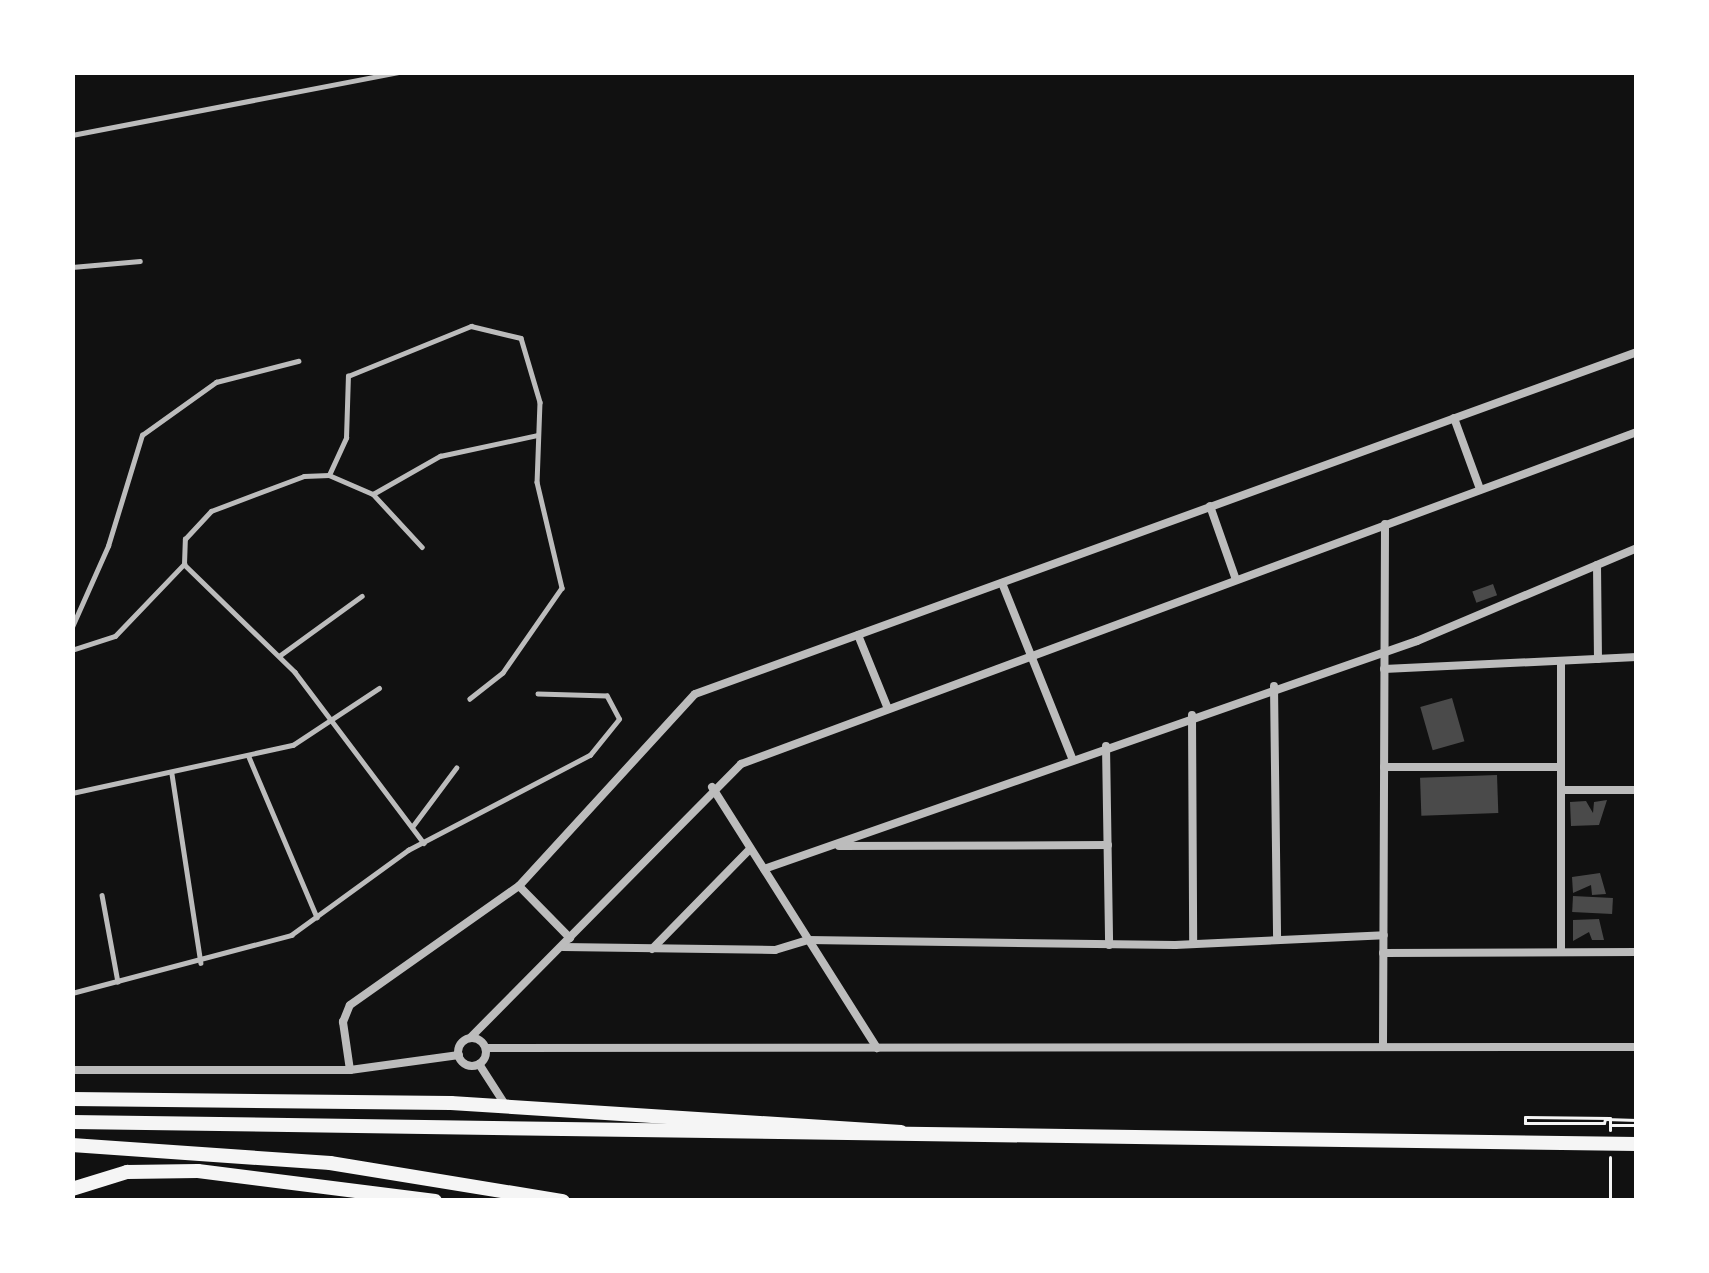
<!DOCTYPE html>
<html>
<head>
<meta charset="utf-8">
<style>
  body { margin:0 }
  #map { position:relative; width:1709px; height:1273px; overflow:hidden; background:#111; font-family:"Archivo Narrow",sans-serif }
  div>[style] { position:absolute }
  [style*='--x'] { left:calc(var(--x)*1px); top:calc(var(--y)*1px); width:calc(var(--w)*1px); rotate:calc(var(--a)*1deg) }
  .building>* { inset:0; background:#4a4a4a; transform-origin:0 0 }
  .path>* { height:3px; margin:-1.5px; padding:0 1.5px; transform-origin:1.5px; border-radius:1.5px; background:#f5f5f5 }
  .service>* { height:4.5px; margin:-2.25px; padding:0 2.25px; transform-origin:2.25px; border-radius:2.25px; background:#bcbcbc }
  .minor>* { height:8px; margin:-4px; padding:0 4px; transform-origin:4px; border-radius:4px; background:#bcbcbc }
  .minor>.ring { margin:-4px; padding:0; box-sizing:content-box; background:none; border:8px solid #bcbcbc; border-radius:50% }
  .trunk>* { height:14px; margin:-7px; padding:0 7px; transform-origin:7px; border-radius:7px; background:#f5f5f5 }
  span { translate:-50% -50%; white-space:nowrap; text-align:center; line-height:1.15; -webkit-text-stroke:12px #fff; paint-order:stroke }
  .frame { position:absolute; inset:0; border:75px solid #fff; pointer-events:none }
</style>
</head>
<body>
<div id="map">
  <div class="building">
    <i style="left:1493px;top:584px;width:12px;height:22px;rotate:70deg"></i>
    <i style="left:1452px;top:698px;width:45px;height:33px;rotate:74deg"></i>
    <i style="left:1497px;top:775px;width:38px;height:77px;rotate:88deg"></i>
    <i style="clip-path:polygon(1607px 800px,1599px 825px,1571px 826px,1570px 802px,1586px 801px,1593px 813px,1594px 802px)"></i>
    <i style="clip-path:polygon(1600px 873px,1606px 894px,1592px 895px,1591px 885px,1573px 893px,1572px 877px)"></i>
    <i style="left:1573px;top:896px;width:40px;height:16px;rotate:3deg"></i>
    <i style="clip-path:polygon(1599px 919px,1604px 940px,1592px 940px,1589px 932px,1573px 941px,1573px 920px)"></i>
  </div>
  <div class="path">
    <i style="--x:1612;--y:1125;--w:25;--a:0"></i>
    <i style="--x:1610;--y:1130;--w:12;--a:-90"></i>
    <i style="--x:1610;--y:1118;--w:85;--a:-179.3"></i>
    <i style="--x:1525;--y:1117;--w:6;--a:90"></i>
    <i style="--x:1525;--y:1123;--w:79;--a:0"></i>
    <i style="--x:1604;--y:1123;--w:4;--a:-76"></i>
    <i style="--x:1605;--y:1119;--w:32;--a:2"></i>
    <i style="--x:1610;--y:1201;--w:44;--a:-90"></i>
  </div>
  <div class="service">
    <i style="--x:72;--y:135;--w:332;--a:-10.9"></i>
    <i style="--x:72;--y:267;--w:68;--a:-5"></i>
    <i style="--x:329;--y:475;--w:41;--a:-65.3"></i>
    <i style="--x:346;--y:438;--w:62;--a:-88.2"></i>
    <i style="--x:348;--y:376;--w:133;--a:-22.1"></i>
    <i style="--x:471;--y:326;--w:51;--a:13.5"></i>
    <i style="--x:521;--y:338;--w:67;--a:73.5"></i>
    <i style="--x:540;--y:402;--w:80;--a:92.1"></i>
    <i style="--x:537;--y:482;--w:109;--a:76.7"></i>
    <i style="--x:562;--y:588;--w:103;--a:124.8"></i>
    <i style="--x:503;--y:673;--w:42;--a:141.8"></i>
    <i style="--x:373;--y:494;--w:77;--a:-29.6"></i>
    <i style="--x:440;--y:456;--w:100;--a:-12.1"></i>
    <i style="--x:186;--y:566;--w:152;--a:44.2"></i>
    <i style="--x:295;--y:672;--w:214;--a:53"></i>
    <i style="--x:72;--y:627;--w:89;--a:-66"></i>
    <i style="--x:108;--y:546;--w:116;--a:-73"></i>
    <i style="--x:142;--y:435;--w:91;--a:-35.6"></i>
    <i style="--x:216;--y:382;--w:85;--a:-14.4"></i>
    <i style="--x:72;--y:650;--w:45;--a:-18"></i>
    <i style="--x:115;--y:636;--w:100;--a:-46.2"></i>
    <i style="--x:184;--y:564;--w:25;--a:-88"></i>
    <i style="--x:185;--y:539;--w:38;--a:-47"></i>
    <i style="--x:211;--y:511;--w:99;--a:-20.6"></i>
    <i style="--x:304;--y:476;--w:25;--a:-2"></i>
    <i style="--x:329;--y:475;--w:48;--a:23.4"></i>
    <i style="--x:373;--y:494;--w:72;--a:47.2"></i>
    <i style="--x:279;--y:656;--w:102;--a:-35.9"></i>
    <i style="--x:249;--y:757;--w:174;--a:67"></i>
    <i style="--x:172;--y:774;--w:191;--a:81.3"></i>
    <i style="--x:72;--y:793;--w:226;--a:-12.3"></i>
    <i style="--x:293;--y:745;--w:103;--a:-33.5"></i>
    <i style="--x:412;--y:827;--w:74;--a:-53.3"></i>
    <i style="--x:102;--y:895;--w:88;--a:79.6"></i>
    <i style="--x:72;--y:993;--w:227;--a:-14.8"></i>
    <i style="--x:291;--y:935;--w:145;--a:-36"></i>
    <i style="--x:408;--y:850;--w:205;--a:-27.6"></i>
    <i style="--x:590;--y:755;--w:46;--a:-51.1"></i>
    <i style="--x:619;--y:719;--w:26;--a:-118"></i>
    <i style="--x:607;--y:696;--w:69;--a:-178.3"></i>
  </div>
  <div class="minor">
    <i style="--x:1454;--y:418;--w:76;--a:69.9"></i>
    <i style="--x:1210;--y:506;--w:75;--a:70.6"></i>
    <i style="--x:1597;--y:565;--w:94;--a:89.4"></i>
    <i style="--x:1002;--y:583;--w:188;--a:68.2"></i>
    <i style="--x:858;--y:635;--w:80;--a:67.9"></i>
    <i style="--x:1384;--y:669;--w:253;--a:-2.7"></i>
    <i style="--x:1274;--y:686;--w:250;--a:89.3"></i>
    <i style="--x:1192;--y:715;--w:228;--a:89.7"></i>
    <i style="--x:1106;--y:746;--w:199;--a:89.1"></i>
    <i style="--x:1384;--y:767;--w:177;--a:0"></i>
    <i style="--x:712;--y:787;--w:309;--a:57.7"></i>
    <i style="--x:1562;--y:790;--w:75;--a:0"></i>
    <i style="--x:839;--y:846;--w:269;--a:-0.2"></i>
    <i style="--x:764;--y:869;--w:692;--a:-19.25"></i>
    <i style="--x:1417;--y:641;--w:239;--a:-22.9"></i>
    <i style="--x:519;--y:886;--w:73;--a:45.6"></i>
    <i style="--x:563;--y:947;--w:212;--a:0.8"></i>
    <i style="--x:775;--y:950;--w:34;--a:-17"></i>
    <i style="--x:808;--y:940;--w:367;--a:0.8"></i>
    <i style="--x:1175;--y:945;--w:209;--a:-2.7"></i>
    <i style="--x:652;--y:949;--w:140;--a:-45.6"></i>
    <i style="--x:1561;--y:952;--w:291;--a:-90"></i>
    <i style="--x:1383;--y:953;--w:254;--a:-0.2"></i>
    <i style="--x:471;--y:1037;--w:384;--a:-45.3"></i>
    <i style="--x:741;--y:764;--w:956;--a:-20.33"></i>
    <i class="ring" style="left:458px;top:1038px;width:20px;height:20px"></i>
    <i style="--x:1383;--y:1047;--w:523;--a:-89.78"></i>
    <i style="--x:486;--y:1048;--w:1151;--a:-0.05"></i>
    <i style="--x:479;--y:1064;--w:46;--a:57.3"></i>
    <i style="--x:72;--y:1070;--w:278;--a:0"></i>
    <i style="--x:350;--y:1070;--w:110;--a:-7.8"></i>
    <i style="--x:350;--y:1070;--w:49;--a:-98.3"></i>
    <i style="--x:343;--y:1022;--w:18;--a:-68"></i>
    <i style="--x:350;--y:1005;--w:207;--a:-35.2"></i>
    <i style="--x:519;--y:886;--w:260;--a:-47.5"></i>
    <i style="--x:695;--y:694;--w:1002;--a:-19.95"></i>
  </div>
  <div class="trunk">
    <i style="--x:72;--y:1099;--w:379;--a:0.6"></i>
    <i style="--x:451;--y:1103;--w:451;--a:3.7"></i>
    <i style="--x:72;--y:1122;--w:1565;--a:0.81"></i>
    <i style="--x:72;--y:1145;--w:259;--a:4"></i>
    <i style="--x:330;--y:1163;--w:236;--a:9.3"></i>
    <i style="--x:72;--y:1189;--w:58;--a:-17.2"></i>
    <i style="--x:127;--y:1172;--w:71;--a:-0.8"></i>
    <i style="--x:198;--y:1171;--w:239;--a:7.2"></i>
  </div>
  <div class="frame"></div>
</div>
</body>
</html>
